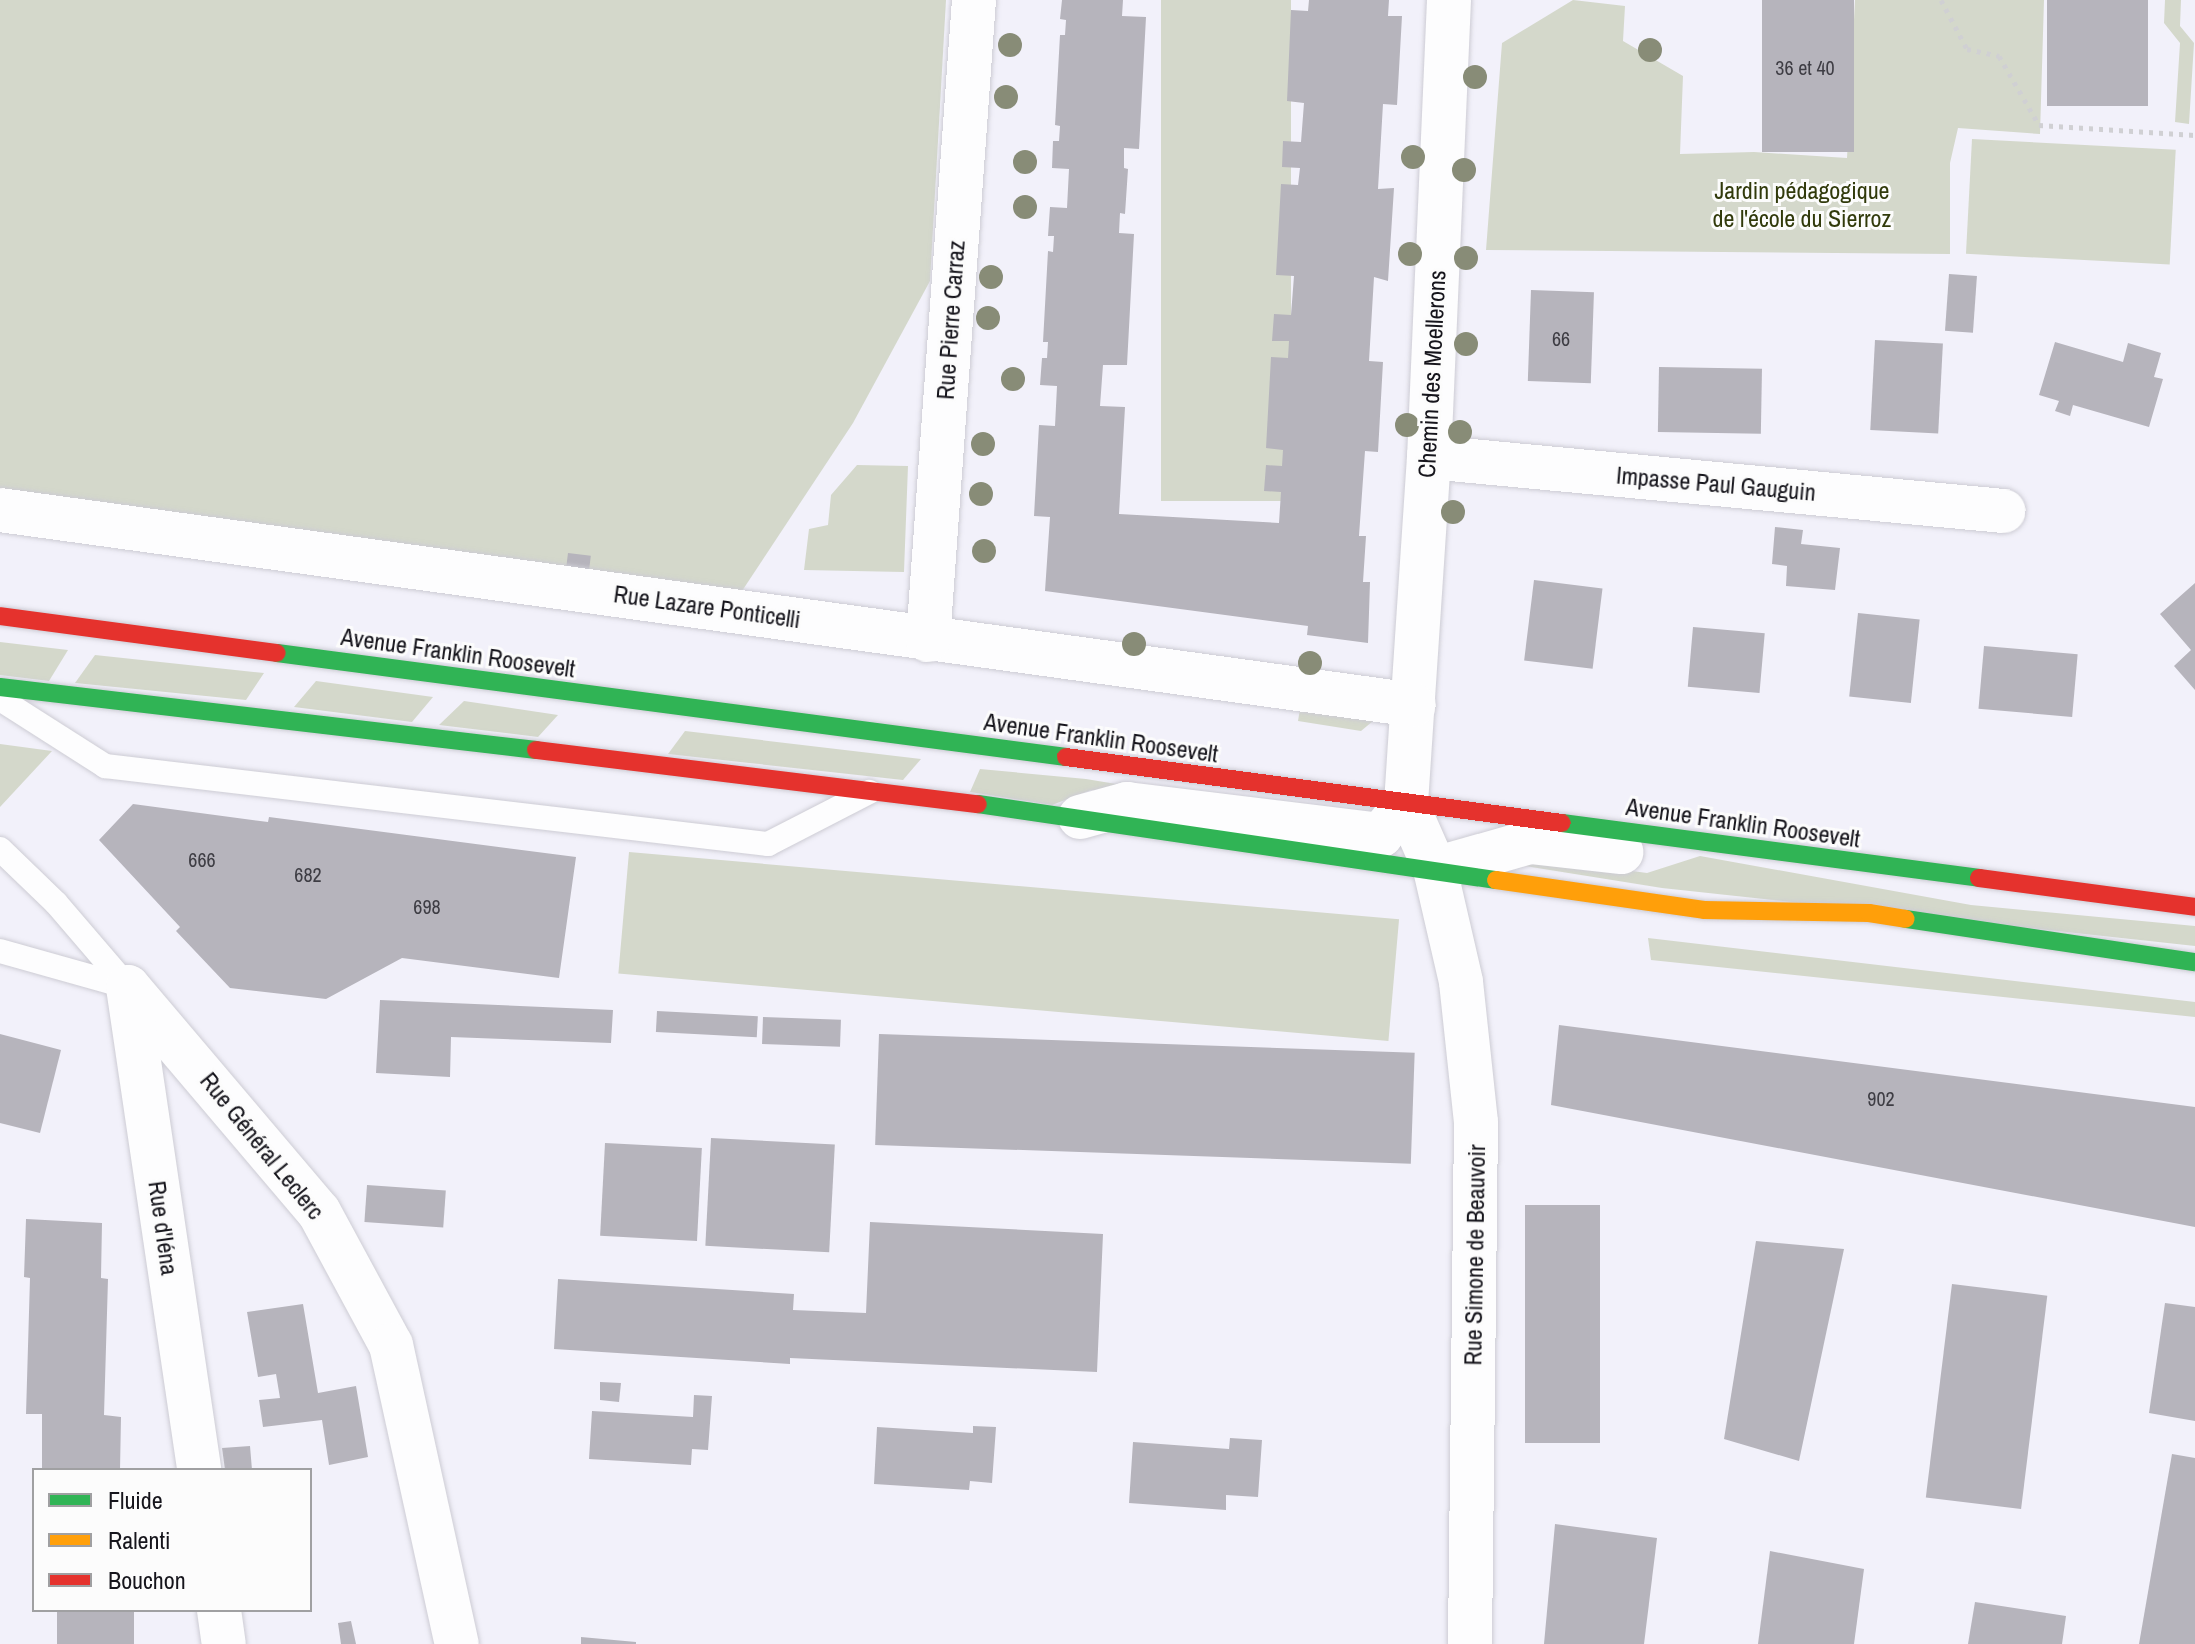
<!DOCTYPE html>
<html>
<head>
<meta charset="utf-8">
<style>
  body { margin:0 }
  #map { position:relative; width:2195px; height:1644px; overflow:hidden; background:#f2f1fa; font-family:"Archivo Narrow",sans-serif }
  div>[style] { position:absolute }
  [style*='--x'] { left:calc(var(--x)*1px); top:calc(var(--y)*1px); width:calc(var(--w)*1px); rotate:calc(var(--a)*1deg) }
  .green>* { inset:0; background:#d4d8cb; transform-origin:0 0 }
  .building>* { inset:0; background:#b6b4bc; transform-origin:0 0 }
  .path>* { height:5px; margin-top:-2.5px; transform-origin:0; background:repeating-linear-gradient(90deg,#d0d0d3 0 4px,transparent 0 10px) }
  .roads { filter:drop-shadow(0 0 2px #cdccd4) drop-shadow(0 0 2px #cdccd4) }
  .lane>* { height:24px; margin:-12px; padding:0 12px; transform-origin:12px; border-radius:12px; background:#fdfdfe }
  .street>* { height:44px; margin:-22px; padding:0 22px; transform-origin:22px; border-radius:22px; background:#fdfdfe }
  .fast>* { height:18px; margin:-9px; padding:0 9px; transform-origin:9px; border-radius:9px; background:#30b455 }
  .slow>* { height:18px; margin:-9px; padding:0 9px; transform-origin:9px; border-radius:9px; background:#ff9f0a }
  .jam>* { height:18px; margin:-9px; padding:0 9px; transform-origin:9px; border-radius:9px; background:#e5322d }
  .trees>* { width:24px; height:24px; margin:-12px; border-radius:50%; background:#888c77 }
  span { translate:-50% -50%; white-space:nowrap; text-align:center; line-height:1.15; -webkit-text-stroke:6px #fcfcfc; paint-order:stroke }
  .number-label { font-size:20px; color:#3e3d44 }
  .number-label span { -webkit-text-stroke-width:0 }
  .park-label { font-size:24px; color:#313a0b }
  .street-label { font-size:24px; color:#16151c }
  .legend { position:absolute; left:32px; top:1468px; width:280px; height:144px; box-sizing:border-box; background:#fcfcfc; border:2px solid #a0a0a2; margin:0; padding:10px 14px; list-style:none; font-size:24px; color:#16151c }
  .legend li { display:flex; align-items:center; gap:16px; height:40px }
  .legend b { width:40px; border:2px solid #a0a0a2 }
</style>
</head>
<body>
<div id="map">
  <div class="green">
    <i style="clip-path:polygon(0 0,946px 0,930px 281px,853px 423px,738px 597px,0 499px)"></i>
    <i style="left:1161px;top:0;width:130px;height:501px"></i>
    <i style="clip-path:polygon(1573px 0,1625px 6px,1623px 41px,1683px 76px,1680px 154px,1754px 152px,1847px 158px,1855px 0,2044px 0,2040px 134px,1958px 128px,1950px 163px,1950px 254px,1486px 250px,1502px 43px)"></i>
    <i style="clip-path:polygon(2165px 0,2181px 0,2180px 26px,2194px 43px,2189px 124px,2175px 122px,2180px 43px,2164px 23px)"></i>
    <i style="left:1972px;top:139px;width:204px;height:115px;rotate:3deg"></i>
    <i style="clip-path:polygon(857px 465px,908px 466px,904px 572px,804px 570px,809px 529px,828px 525px,831px 495px)"></i>
    <i style="clip-path:polygon(0 642px,68px 650px,49px 681px,0 675px)"></i>
    <i style="clip-path:polygon(95px 655px,264px 673px,246px 700px,75px 683px)"></i>
    <i style="clip-path:polygon(316px 681px,433px 697px,412px 722px,294px 707px)"></i>
    <i style="clip-path:polygon(1302px 697px,1373px 721px,1361px 731px,1298px 721px)"></i>
    <i style="clip-path:polygon(464px 701px,558px 715px,538px 737px,439px 725px)"></i>
    <i style="clip-path:polygon(685px 731px,921px 759px,903px 780px,668px 754px)"></i>
    <i style="clip-path:polygon(0 744px,52px 751px,0 807px)"></i>
    <i style="clip-path:polygon(980px 769px,1086px 779px,1266px 809px,1091px 790px,1052px 805px,970px 792px)"></i>
    <i style="left:629px;top:852px;width:773px;height:122px;rotate:5deg"></i>
    <i style="clip-path:polygon(1700px 856px,1971px 905px,2195px 926px,2195px 946px,1662px 888px,1525px 866px,1527px 857px,1647px 873px)"></i>
    <i style="clip-path:polygon(1648px 938px,2195px 1002px,2195px 1017px,1651px 960px)"></i>
  </div>
  <div class="building">
    <i style="clip-path:polygon(1062px 0,1123px 0,1122px 16px,1146px 17px,1139px 149px,1124px 148px,1124px 168px,1128px 169px,1125px 214px,1120px 213px,1119px 233px,1134px 234px,1127px 365px,1103px 365px,1100px 406px,1125px 407px,1119px 514px,1279px 523px,1281px 492px,1264px 491px,1266px 465px,1282px 466px,1283px 450px,1266px 448px,1271px 357px,1288px 358px,1289px 341px,1272px 341px,1274px 314px,1291px 315px,1294px 276px,1276px 275px,1281px 184px,1298px 185px,1300px 168px,1282px 167px,1283px 141px,1301px 142px,1304px 103px,1287px 101px,1291px 10px,1308px 11px,1309px 0,1389px 0,1388px 16px,1402px 16px,1397px 105px,1383px 104px,1378px 189px,1394px 188px,1388px 281px,1374px 277px,1369px 361px,1383px 362px,1378px 452px,1365px 451px,1359px 536px,1366px 536px,1363px 582px,1370px 582px,1368px 643px,1307px 635px,1308px 626px,1045px 591px,1050px 517px,1034px 516px,1039px 425px,1055px 426px,1057px 386px,1040px 385px,1042px 358px,1047px 358px,1048px 342px,1043px 342px,1048px 251px,1053px 252px,1054px 236px,1048px 236px,1050px 207px,1067px 208px,1069px 169px,1052px 168px,1053px 141px,1059px 141px,1060px 126px,1055px 125px,1060px 35px,1065px 35px,1066px 20px,1060px 19px)"></i>
    <i style="left:1762px;top:0;width:92px;height:152px"></i>
    <i style="left:2047px;top:0;width:101px;height:106px"></i>
    <i style="left:1949px;top:274px;width:28px;height:57px;rotate:4deg"></i>
    <i style="left:1531px;top:290px;width:63px;height:91px;rotate:2deg"></i>
    <i style="left:1875px;top:340px;width:68px;height:90px;rotate:3deg"></i>
    <i style="clip-path:polygon(2055px 342px,2123px 362px,2128px 343px,2161px 353px,2154px 377px,2163px 379px,2149px 427px,2073px 405px,2070px 416px,2055px 411px,2059px 401px,2039px 395px)"></i>
    <i style="left:1659px;top:367px;width:103px;height:65px;rotate:1deg"></i>
    <i style="clip-path:polygon(1775px 527px,1803px 530px,1801px 544px,1840px 548px,1835px 590px,1786px 586px,1787px 566px,1772px 564px)"></i>
    <i style="left:568px;top:553px;width:23px;height:17px;rotate:7deg"></i>
    <i style="left:1534px;top:580px;width:69px;height:81px;rotate:7deg"></i>
    <i style="clip-path:polygon(2195px 583px,2195px 690px,2174px 666px,2191px 650px,2160px 614px)"></i>
    <i style="left:1858px;top:613px;width:62px;height:84px;rotate:6deg"></i>
    <i style="left:1693px;top:627px;width:72px;height:60px;rotate:5deg"></i>
    <i style="left:1984px;top:646px;width:94px;height:63px;rotate:5deg"></i>
    <i style="clip-path:polygon(133px 804px,268px 822px,269px 817px,576px 857px,559px 978px,402px 958px,326px 999px,230px 988px,176px 931px,180px 927px,99px 840px)"></i>
    <i style="clip-path:polygon(380px 1000px,613px 1010px,611px 1043px,451px 1037px,450px 1077px,376px 1073px)"></i>
    <i style="left:657px;top:1011px;width:101px;height:21px;rotate:3deg"></i>
    <i style="left:763px;top:1017px;width:78px;height:27px;rotate:2deg"></i>
    <i style="clip-path:polygon(1559px 1025px,2195px 1107px,2195px 1227px,1551px 1105px)"></i>
    <i style="clip-path:polygon(0 1034px,61px 1050px,40px 1133px,0 1123px)"></i>
    <i style="left:879px;top:1034px;width:536px;height:111px;rotate:2deg"></i>
    <i style="left:711px;top:1138px;width:124px;height:108px;rotate:3deg"></i>
    <i style="left:605px;top:1143px;width:97px;height:93px;rotate:3deg"></i>
    <i style="left:367px;top:1185px;width:79px;height:37px;rotate:4deg"></i>
    <i style="left:1525px;top:1205px;width:75px;height:238px"></i>
    <i style="clip-path:polygon(26px 1219px,102px 1223px,101px 1278px,108px 1279px,104px 1415px,121px 1417px,120px 1470px,42px 1470px,42px 1414px,26px 1414px,30px 1278px,24px 1277px)"></i>
    <i style="clip-path:polygon(870px 1222px,1103px 1234px,1097px 1372px,790px 1358px,790px 1364px,554px 1349px,558px 1279px,794px 1294px,793px 1310px,866px 1313px)"></i>
    <i style="clip-path:polygon(1756px 1241px,1844px 1249px,1799px 1461px,1724px 1439px)"></i>
    <i style="left:1952px;top:1284px;width:96px;height:215px;rotate:7deg"></i>
    <i style="clip-path:polygon(2165px 1303px,2195px 1307px,2195px 1421px,2149px 1413px)"></i>
    <i style="clip-path:polygon(303px 1304px,318px 1393px,356px 1386px,368px 1457px,329px 1465px,322px 1420px,263px 1427px,259px 1400px,280px 1398px,276px 1374px,258px 1377px,247px 1312px)"></i>
    <i style="clip-path:polygon(600px 1382px,621px 1383px,619px 1402px,600px 1400px)"></i>
    <i style="clip-path:polygon(694px 1395px,712px 1396px,708px 1450px,692px 1449px,691px 1465px,589px 1459px,592px 1411px,693px 1417px)"></i>
    <i style="clip-path:polygon(973px 1426px,996px 1427px,992px 1483px,970px 1481px,969px 1490px,874px 1484px,877px 1427px,973px 1433px)"></i>
    <i style="clip-path:polygon(1230px 1438px,1262px 1440px,1258px 1497px,1226px 1495px,1226px 1510px,1129px 1503px,1133px 1442px,1229px 1449px)"></i>
    <i style="clip-path:polygon(250px 1446px,252px 1470px,225px 1470px,222px 1448px)"></i>
    <i style="clip-path:polygon(2172px 1454px,2195px 1458px,2195px 1644px,2139px 1644px)"></i>
    <i style="clip-path:polygon(1555px 1524px,1657px 1538px,1644px 1644px,1544px 1644px)"></i>
    <i style="clip-path:polygon(1770px 1551px,1864px 1569px,1854px 1644px,1758px 1644px)"></i>
    <i style="clip-path:polygon(1975px 1602px,2066px 1616px,2062px 1644px,1968px 1644px)"></i>
    <i style="left:57px;top:1610px;width:77px;height:34px"></i>
    <i style="clip-path:polygon(351px 1621px,356px 1644px,341px 1644px,338px 1623px)"></i>
    <i style="clip-path:polygon(581px 1637px,636px 1642px,636px 1644px,581px 1644px)"></i>
  </div>
  <div class="path">
    <i style="--x:1941;--y:0;--w:55;--a:62"></i>
    <i style="--x:1967;--y:49;--w:33;--a:12"></i>
    <i style="--x:1999;--y:56;--w:80;--a:59.9"></i>
    <i style="--x:2039;--y:125;--w:156;--a:3.7"></i>
  </div>
  <div class="roads">
    <div class="lane">
      <i style="--x:0;--y:699;--w:125;--a:32.5"></i>
      <i style="--x:105;--y:766;--w:668;--a:6.71"></i>
      <i style="--x:768;--y:844;--w:114;--a:-27.2"></i>
      <i style="--x:0;--y:849;--w:78;--a:44"></i>
      <i style="--x:56;--y:903;--w:111;--a:49.4"></i>
      <i style="--x:0;--y:951;--w:133;--a:15.7"></i>
    </div>
    <div class="street">
      <i style="--x:1449;--y:0;--w:457;--a:92.5"></i>
      <i style="--x:1429;--y:457;--w:347;--a:93.8"></i>
      <i style="--x:1406;--y:803;--w:72;--a:66.3"></i>
      <i style="--x:1435;--y:869;--w:116;--a:77"></i>
      <i style="--x:1461;--y:982;--w:141;--a:83.9"></i>
      <i style="--x:1476;--y:1122;--w:522;--a:90.66"></i>
      <i style="--x:1429;--y:457;--w:577;--a:5.37"></i>
      <i style="--x:0;--y:510;--w:1427;--a:7.85"></i>
      <i style="--x:928;--y:640;--w:642;--a:-85.89"></i>
      <i style="--x:1080;--y:817;--w:49;--a:-15.5"></i>
      <i style="--x:1127;--y:804;--w:256;--a:7"></i>
      <i style="--x:1381;--y:835;--w:41;--a:-52"></i>
      <i style="--x:1435;--y:869;--w:99;--a:-15.9"></i>
      <i style="--x:1530;--y:842;--w:92;--a:6.3"></i>
      <i style="--x:128;--y:987;--w:295;--a:49.7"></i>
      <i style="--x:319;--y:1212;--w:151;--a:61.6"></i>
      <i style="--x:391;--y:1345;--w:306;--a:77.6"></i>
      <i style="--x:128;--y:987;--w:488;--a:81.6"></i>
      <i style="--x:219;--y:1610;--w:34;--a:82"></i>
    </div>
    <div class="fast">
      <i style="--x:277;--y:653;--w:796;--a:7.51"></i>
      <i style="--x:0;--y:687;--w:540;--a:6.7"></i>
      <i style="--x:978;--y:804;--w:524;--a:8.35"></i>
      <i style="--x:1562;--y:823;--w:421;--a:7.5"></i>
      <i style="--x:1906;--y:919;--w:292;--a:8.5"></i>
    </div>
    <div class="slow">
      <i style="--x:1496;--y:880;--w:210;--a:8.2"></i>
      <i style="--x:1704;--y:910;--w:165;--a:1"></i>
      <i style="--x:1869;--y:913;--w:37;--a:9"></i>
    </div>
    <div class="jam">
      <i style="--x:0;--y:616;--w:279;--a:7.6"></i>
      <i style="--x:536;--y:750;--w:445;--a:7"></i>
      <i style="--x:1066;--y:757;--w:500;--a:7.58"></i>
      <i style="--x:1979;--y:878;--w:218;--a:7.6"></i>
    </div>
  </div>
  <div class="trees">
    <i style="left:1010px;top:45px"></i>
    <i style="left:1650px;top:50px"></i>
    <i style="left:1475px;top:77px"></i>
    <i style="left:1006px;top:97px"></i>
    <i style="left:1413px;top:157px"></i>
    <i style="left:1025px;top:162px"></i>
    <i style="left:1464px;top:170px"></i>
    <i style="left:1025px;top:207px"></i>
    <i style="left:1410px;top:254px"></i>
    <i style="left:1466px;top:258px"></i>
    <i style="left:991px;top:277px"></i>
    <i style="left:988px;top:318px"></i>
    <i style="left:1466px;top:344px"></i>
    <i style="left:1013px;top:379px"></i>
    <i style="left:1407px;top:425px"></i>
    <i style="left:1460px;top:432px"></i>
    <i style="left:983px;top:444px"></i>
    <i style="left:981px;top:494px"></i>
    <i style="left:1453px;top:512px"></i>
    <i style="left:984px;top:551px"></i>
    <i style="left:1134px;top:644px"></i>
    <i style="left:1310px;top:663px"></i>
  </div>
  <div class="number-label">
    <span style="left:1805px;top:67px">36 et 40</span>
    <span style="left:1561px;top:338px">66</span>
    <span style="left:202px;top:859px">666</span>
    <span style="left:308px;top:874px">682</span>
    <span style="left:427px;top:906px">698</span>
    <span style="left:1881px;top:1098px">902</span>
  </div>
  <div class="park-label">
    <span style="left:1802px;top:205px">Jardin pédagogique<br>de l'école du Sierroz</span>
  </div>
  <div class="street-label">
    <span style="left:951px;top:320px;rotate:-86deg">Rue Pierre Carraz</span>
    <span style="left:1432px;top:374px;rotate:-87deg">Chemin des Moellerons</span>
    <span style="left:1716px;top:484px;rotate:5deg">Impasse Paul Gauguin</span>
    <span style="left:707px;top:607px;rotate:8deg">Rue Lazare Ponticelli</span>
    <span style="left:458px;top:653px;rotate:8deg">Avenue Franklin Roosevelt</span>
    <span style="left:1101px;top:738px;rotate:8deg">Avenue Franklin Roosevelt</span>
    <span style="left:1743px;top:823px;rotate:8deg">Avenue Franklin Roosevelt</span>
    <span style="left:262px;top:1146px;rotate:51deg">Rue Général Leclerc</span>
    <span style="left:163px;top:1228px;rotate:82deg">Rue d'Iéna</span>
    <span style="left:1475px;top:1255px;rotate:-89deg">Rue Simone de Beauvoir</span>
  </div>
  <ul class="legend">
  <li><b style="height:10px;background:#30b455"></b>Fluide</li>
  <li><b style="height:10px;background:#ff9f0a"></b>Ralenti</li>
  <li><b style="height:10px;background:#e5322d"></b>Bouchon</li>
  </ul>
</div>
</body>
</html>
